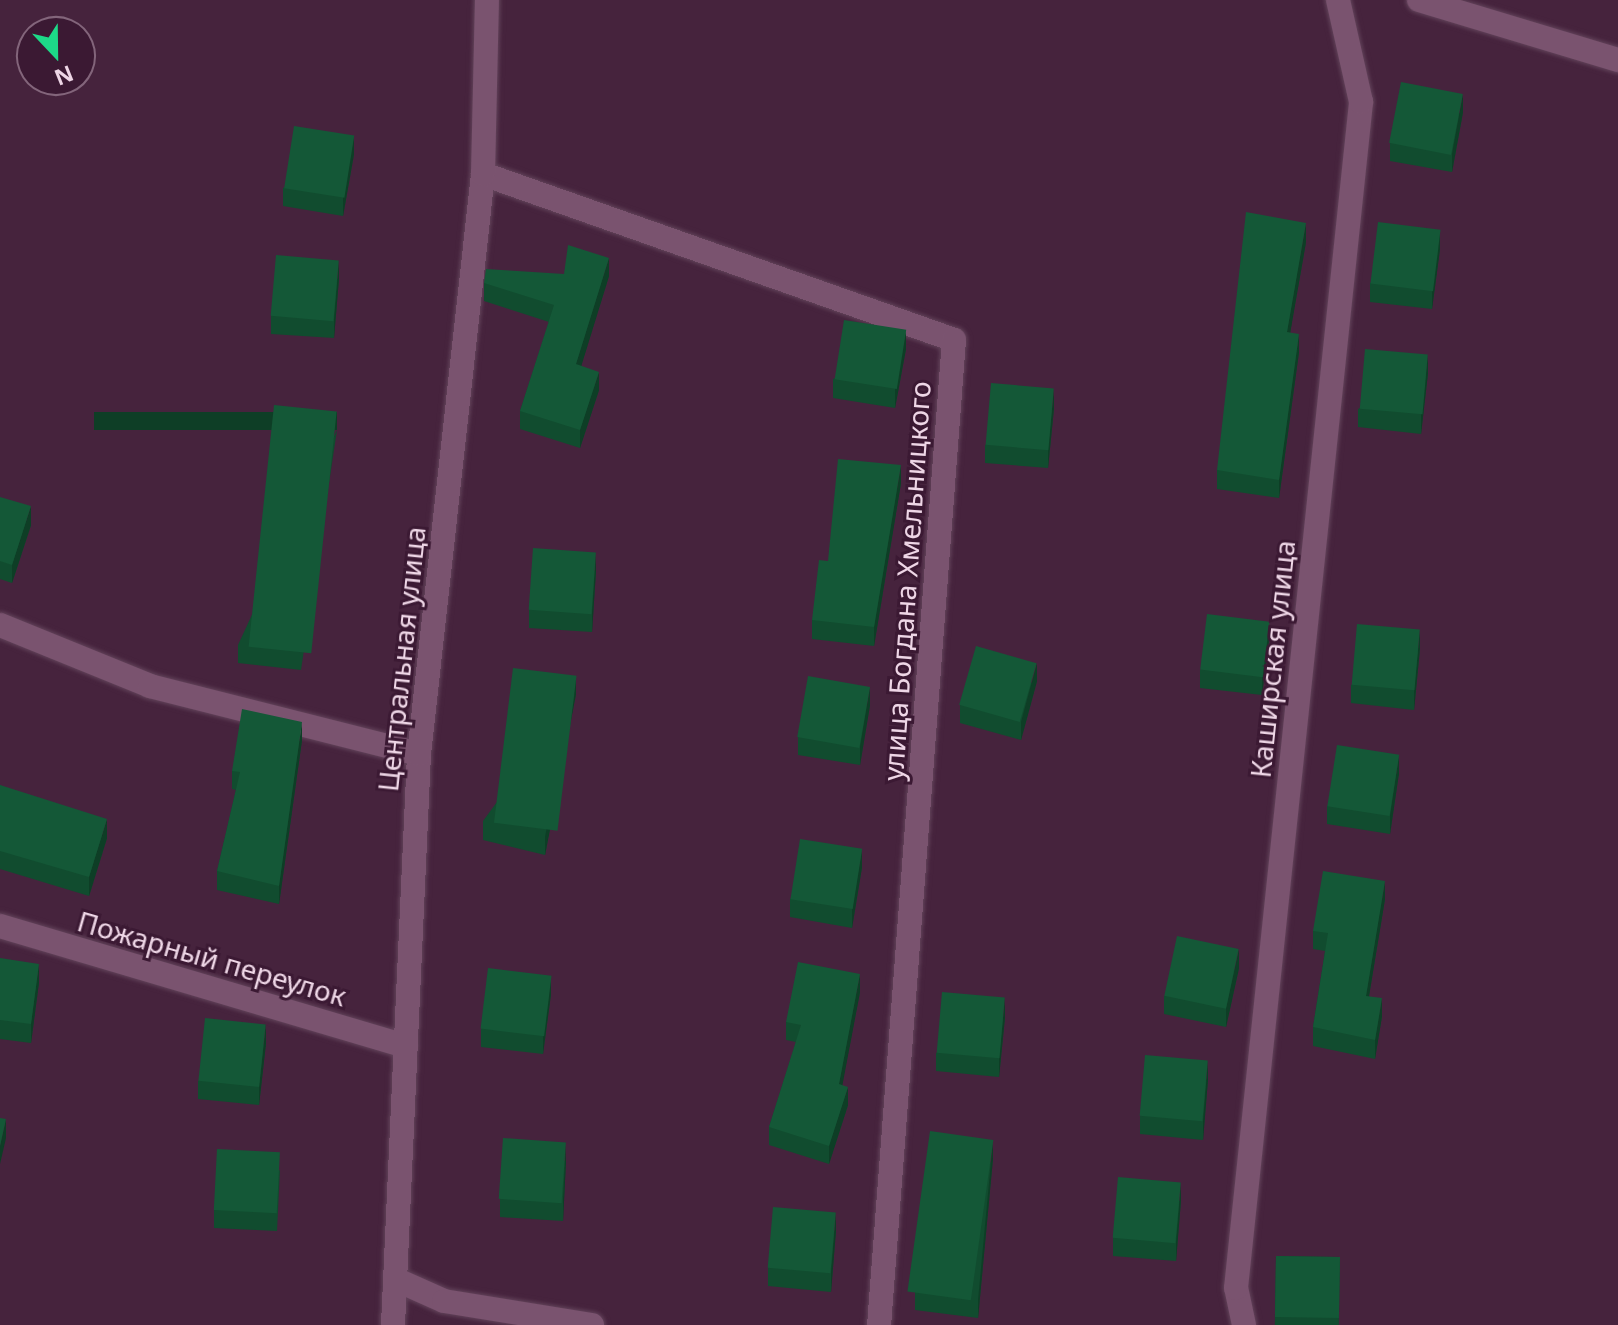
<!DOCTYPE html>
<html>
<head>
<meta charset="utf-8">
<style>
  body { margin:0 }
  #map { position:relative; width:1618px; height:1325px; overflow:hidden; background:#46233d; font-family:"Noto Sans",sans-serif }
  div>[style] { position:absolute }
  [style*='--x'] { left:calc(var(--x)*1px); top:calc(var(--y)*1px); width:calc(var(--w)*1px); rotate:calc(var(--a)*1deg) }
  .roads { filter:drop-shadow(0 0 2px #62435a) drop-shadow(0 0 2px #62435a) }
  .minor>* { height:24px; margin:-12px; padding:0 12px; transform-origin:12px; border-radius:12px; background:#7a536f }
  .wall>* { inset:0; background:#114c2f; transform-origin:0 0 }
  .shaded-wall>* { inset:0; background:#0e3e26; transform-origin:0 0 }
  .building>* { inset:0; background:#145837; transform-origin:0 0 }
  span { translate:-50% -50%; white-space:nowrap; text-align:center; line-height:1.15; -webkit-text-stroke:6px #3b1933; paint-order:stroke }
  .street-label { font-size:28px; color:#eed6e6 }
  .north { position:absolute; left:16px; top:16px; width:80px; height:80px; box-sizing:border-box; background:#3b1933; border:2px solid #83657b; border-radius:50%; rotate:158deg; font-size:22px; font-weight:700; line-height:32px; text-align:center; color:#eed6e6 }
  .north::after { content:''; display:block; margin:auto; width:28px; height:36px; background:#1dd988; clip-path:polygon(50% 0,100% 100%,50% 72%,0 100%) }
</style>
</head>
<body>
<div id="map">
  <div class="roads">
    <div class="minor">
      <i style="--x:1419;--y:0;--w:208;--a:16.8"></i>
      <i style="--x:483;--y:174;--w:499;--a:19.4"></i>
      <i style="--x:954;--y:340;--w:988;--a:94.35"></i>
      <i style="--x:0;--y:625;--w:162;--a:22.1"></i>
      <i style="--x:150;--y:686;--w:277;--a:14.2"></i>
      <i style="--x:0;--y:926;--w:423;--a:16.5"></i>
      <i style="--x:397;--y:1280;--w:51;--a:24.1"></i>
      <i style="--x:444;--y:1301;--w:150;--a:9.2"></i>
      <i style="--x:393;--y:1325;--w:572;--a:-87.39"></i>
      <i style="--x:419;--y:754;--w:584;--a:-83.7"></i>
      <i style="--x:483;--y:174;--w:174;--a:-88.7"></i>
      <i style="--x:1244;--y:1325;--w:38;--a:-102"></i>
      <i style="--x:1236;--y:1288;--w:1193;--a:-83.98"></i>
      <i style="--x:1361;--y:102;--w:105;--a:-102.7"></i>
    </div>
  </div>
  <div class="wall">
    <i style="clip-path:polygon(1463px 112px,1452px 172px,1390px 161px,1390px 143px)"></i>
    <i style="clip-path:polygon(354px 154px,343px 216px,283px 206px,283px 188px)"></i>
    <i style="clip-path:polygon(1306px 242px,1290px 333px,1299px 352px,1279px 498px,1217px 489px,1217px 470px)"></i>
    <i style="clip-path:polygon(1440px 249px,1432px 309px,1370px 302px,1370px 283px)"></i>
    <i style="clip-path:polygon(609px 276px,581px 366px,599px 390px,580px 448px,520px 429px,520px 411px,549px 322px,484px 301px,484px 283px)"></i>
    <i style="clip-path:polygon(339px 278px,334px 338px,271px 334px,271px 316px)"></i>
    <i style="clip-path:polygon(906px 349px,895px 408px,833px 398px,833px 379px)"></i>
    <i style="clip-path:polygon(1428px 373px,1421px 434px,1358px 427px,1358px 409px)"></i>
    <i style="clip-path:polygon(1054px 408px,1048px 468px,985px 463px,985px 445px)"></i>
    <i style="clip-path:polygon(337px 430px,301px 670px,238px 663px,238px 645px)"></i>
    <i style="clip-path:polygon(901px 483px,874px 646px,812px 639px,812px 620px)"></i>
    <i style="clip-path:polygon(0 497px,31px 525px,12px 583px,0 579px)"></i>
    <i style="clip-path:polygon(596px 570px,592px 632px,529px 628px,529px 610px)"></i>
    <i style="clip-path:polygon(1269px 640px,1262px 695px,1200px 688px,1200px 670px)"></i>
    <i style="clip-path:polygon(1420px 648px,1414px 710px,1351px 703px,1351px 685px)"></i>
    <i style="clip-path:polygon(1037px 681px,1021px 740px,960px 723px,960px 705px)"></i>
    <i style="clip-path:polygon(576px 694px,545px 855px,483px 840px,483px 821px)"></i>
    <i style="clip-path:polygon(870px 705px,860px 765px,798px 755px,798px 737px)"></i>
    <i style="clip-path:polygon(302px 740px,279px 904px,217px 890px,217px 871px,236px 790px,232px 789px,232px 771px)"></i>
    <i style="clip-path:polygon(1399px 773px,1390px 834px,1327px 824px,1327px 806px)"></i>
    <i style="clip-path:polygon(0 785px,107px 838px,89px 896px,0 869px)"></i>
    <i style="clip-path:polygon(862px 867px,852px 928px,790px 917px,790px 899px)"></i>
    <i style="clip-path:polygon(1385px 899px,1369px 996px,1382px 1016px,1375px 1059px,1313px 1046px,1313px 1027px,1325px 951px,1313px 949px,1313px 931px)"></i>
    <i style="clip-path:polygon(0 958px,39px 982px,31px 1043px,0 1039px)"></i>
    <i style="clip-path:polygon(1239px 968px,1226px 1027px,1164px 1014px,1164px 996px)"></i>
    <i style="clip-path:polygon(860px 992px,842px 1085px,848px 1105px,829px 1164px,769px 1145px,769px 1127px,796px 1042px,786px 1040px,786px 1022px)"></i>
    <i style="clip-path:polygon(551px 994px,543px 1054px,481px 1047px,481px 1029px)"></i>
    <i style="clip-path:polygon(1005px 1017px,999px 1077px,936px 1071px,936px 1053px)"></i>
    <i style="clip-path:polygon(266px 1043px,259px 1105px,198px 1099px,198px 1081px)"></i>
    <i style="clip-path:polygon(1208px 1079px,1203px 1140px,1140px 1134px,1140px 1116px)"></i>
    <i style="clip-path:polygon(993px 1158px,978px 1318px,915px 1310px,915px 1292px)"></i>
    <i style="clip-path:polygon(566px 1160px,563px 1221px,500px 1217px,500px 1199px)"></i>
    <i style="clip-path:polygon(280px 1170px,277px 1231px,214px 1228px,214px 1210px)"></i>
    <i style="clip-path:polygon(1181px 1200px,1176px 1261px,1113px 1256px,1113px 1238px)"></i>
    <i style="clip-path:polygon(836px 1230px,831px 1292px,768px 1286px,768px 1268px)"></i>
    <i style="left:1276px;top:1256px;width:64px;height:69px;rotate:1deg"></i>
  </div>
  <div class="shaded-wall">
    <i style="clip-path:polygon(1463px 94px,1463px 112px,1452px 172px,1452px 154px)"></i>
    <i style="clip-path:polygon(354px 136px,354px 154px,343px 216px,343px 198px)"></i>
    <i style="clip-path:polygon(1306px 223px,1306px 242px,1287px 351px,1287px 332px)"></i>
    <i style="clip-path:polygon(1440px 230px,1440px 249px,1432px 309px,1432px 291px)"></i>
    <i style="clip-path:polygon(609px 258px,609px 276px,576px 383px,576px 364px)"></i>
    <i style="clip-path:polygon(339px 260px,339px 278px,334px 338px,334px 320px)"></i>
    <i style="clip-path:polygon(906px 330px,906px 349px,895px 408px,895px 390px)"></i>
    <i style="clip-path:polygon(1299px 334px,1299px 352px,1279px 498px,1279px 480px)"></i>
    <i style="clip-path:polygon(1428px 355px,1428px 373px,1421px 434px,1421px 416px)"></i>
    <i style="clip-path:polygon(599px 372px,599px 390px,580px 448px,580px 430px)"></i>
    <i style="clip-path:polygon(1054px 389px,1054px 408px,1048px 468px,1048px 450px)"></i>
    <i style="left:337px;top:412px;width:18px;height:243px;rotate:90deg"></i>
    <i style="clip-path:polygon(901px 465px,901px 483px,874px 646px,874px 627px)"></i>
    <i style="clip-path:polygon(31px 506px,31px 525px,12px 583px,12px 565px)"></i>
    <i style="clip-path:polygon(596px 552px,596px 570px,592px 632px,592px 614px)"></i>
    <i style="clip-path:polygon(1269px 622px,1269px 640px,1262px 695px,1262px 676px)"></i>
    <i style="clip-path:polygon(1420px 630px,1420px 648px,1414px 710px,1414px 691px)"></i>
    <i style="clip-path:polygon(1037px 663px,1037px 681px,1021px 740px,1021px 722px)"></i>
    <i style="clip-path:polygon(576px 676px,576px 694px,545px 855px,545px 837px)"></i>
    <i style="clip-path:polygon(870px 687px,870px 705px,860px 765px,860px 747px)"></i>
    <i style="clip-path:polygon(302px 722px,302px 740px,279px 904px,279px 886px)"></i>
    <i style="clip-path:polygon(1399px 755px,1399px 773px,1390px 834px,1390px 816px)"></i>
    <i style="clip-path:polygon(107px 819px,107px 838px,89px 896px,89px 877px)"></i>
    <i style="clip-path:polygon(862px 849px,862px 867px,852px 928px,852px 910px)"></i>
    <i style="clip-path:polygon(1385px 881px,1385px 899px,1366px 1014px,1366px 996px)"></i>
    <i style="clip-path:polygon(1239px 949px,1239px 968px,1226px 1027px,1226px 1009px)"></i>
    <i style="clip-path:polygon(39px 964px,39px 982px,31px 1043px,31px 1024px)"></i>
    <i style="clip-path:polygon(860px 974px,860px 992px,839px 1103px,839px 1084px)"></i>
    <i style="clip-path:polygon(551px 976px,551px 994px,543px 1054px,543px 1036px)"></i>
    <i style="clip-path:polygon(1005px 998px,1005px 1017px,999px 1077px,999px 1059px)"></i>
    <i style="clip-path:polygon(1382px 998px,1382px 1016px,1375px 1059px,1375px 1040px)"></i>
    <i style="clip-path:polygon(266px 1024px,266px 1043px,259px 1105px,259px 1087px)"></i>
    <i style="clip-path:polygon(1208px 1060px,1208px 1079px,1203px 1140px,1203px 1122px)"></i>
    <i style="clip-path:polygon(848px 1087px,848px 1105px,829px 1164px,829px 1146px)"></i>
    <i style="clip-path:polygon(6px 1119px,6px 1138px,0 1164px,0 1146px)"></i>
    <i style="clip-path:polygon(993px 1140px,993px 1158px,978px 1318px,978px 1300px)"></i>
    <i style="clip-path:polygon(566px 1142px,566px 1160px,563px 1221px,563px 1202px)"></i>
    <i style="clip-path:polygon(1181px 1182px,1181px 1200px,1176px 1261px,1176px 1243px)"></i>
    <i style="clip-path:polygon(836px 1212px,836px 1230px,831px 1292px,831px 1273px)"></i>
  </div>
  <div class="building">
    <i style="left:1401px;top:82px;width:63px;height:62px;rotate:11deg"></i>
    <i style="left:294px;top:126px;width:61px;height:63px;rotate:9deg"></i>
    <i style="clip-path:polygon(1246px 212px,1306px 223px,1287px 332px,1299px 334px,1279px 480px,1217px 470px)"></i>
    <i style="left:1378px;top:222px;width:63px;height:62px;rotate:7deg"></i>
    <i style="clip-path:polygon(568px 245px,609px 258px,576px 364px,599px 372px,580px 430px,520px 411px,554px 305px,484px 283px,486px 269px,564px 274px)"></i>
    <i style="left:276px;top:255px;width:63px;height:61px;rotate:5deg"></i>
    <i style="left:844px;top:320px;width:63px;height:60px;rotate:9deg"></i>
    <i style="left:1365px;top:349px;width:63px;height:60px;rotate:5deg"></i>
    <i style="left:991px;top:383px;width:63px;height:62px;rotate:5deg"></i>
    <i style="left:274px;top:405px;width:63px;height:243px;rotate:6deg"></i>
    <i style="clip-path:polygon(838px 459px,901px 465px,874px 627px,812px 620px,819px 560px,828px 561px)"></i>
    <i style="clip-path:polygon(0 497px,31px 506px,12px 565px,0 561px)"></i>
    <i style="left:533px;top:548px;width:63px;height:62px;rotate:4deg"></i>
    <i style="left:1207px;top:614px;width:63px;height:56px;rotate:7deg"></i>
    <i style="left:1357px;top:624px;width:63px;height:61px;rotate:5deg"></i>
    <i style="left:976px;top:646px;width:63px;height:61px;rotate:16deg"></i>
    <i style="left:513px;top:668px;width:64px;height:156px;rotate:7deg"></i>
    <i style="left:808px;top:676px;width:63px;height:62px;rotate:10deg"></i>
    <i style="clip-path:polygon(242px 709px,302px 722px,279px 886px,217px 871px,240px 772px,232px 771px)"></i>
    <i style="left:1337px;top:745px;width:63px;height:62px;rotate:9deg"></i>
    <i style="clip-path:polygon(0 785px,107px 819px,89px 877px,0 851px)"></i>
    <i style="left:800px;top:839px;width:63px;height:61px;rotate:9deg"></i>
    <i style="clip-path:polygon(1323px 871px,1385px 881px,1366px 996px,1382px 998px,1375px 1040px,1313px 1027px,1328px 933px,1313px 931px)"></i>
    <i style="left:1177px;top:936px;width:63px;height:61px;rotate:12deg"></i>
    <i style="clip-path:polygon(0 958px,39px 964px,31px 1024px,0 1020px)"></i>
    <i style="clip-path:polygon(798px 962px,860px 974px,839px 1084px,848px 1087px,829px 1146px,769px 1127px,801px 1025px,786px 1022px)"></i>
    <i style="left:488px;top:968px;width:64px;height:61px;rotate:7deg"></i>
    <i style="left:942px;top:992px;width:63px;height:61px;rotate:5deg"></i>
    <i style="left:205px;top:1018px;width:61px;height:63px;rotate:6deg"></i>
    <i style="left:1145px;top:1055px;width:63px;height:61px;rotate:5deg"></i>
    <i style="clip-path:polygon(0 1118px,6px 1119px,0 1146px)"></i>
    <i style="left:930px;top:1131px;width:64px;height:162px;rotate:8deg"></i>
    <i style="left:503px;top:1138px;width:63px;height:61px;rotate:4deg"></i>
    <i style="left:217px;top:1149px;width:63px;height:61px;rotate:3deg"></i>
    <i style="left:1118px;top:1177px;width:63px;height:61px;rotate:5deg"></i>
    <i style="left:773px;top:1207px;width:63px;height:61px;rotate:5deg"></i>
    <i style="left:1276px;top:1256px;width:64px;height:61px;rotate:1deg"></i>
  </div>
  <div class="street-label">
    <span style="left:906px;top:581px;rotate:-86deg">улица Богдана Хмельницкого</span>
    <span style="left:401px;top:659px;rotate:-84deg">Центральная улица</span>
    <span style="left:1272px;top:659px;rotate:-84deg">Каширская улица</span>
    <span style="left:212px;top:958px;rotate:16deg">Пожарный переулок</span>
  </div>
  <div class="north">N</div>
</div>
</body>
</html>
